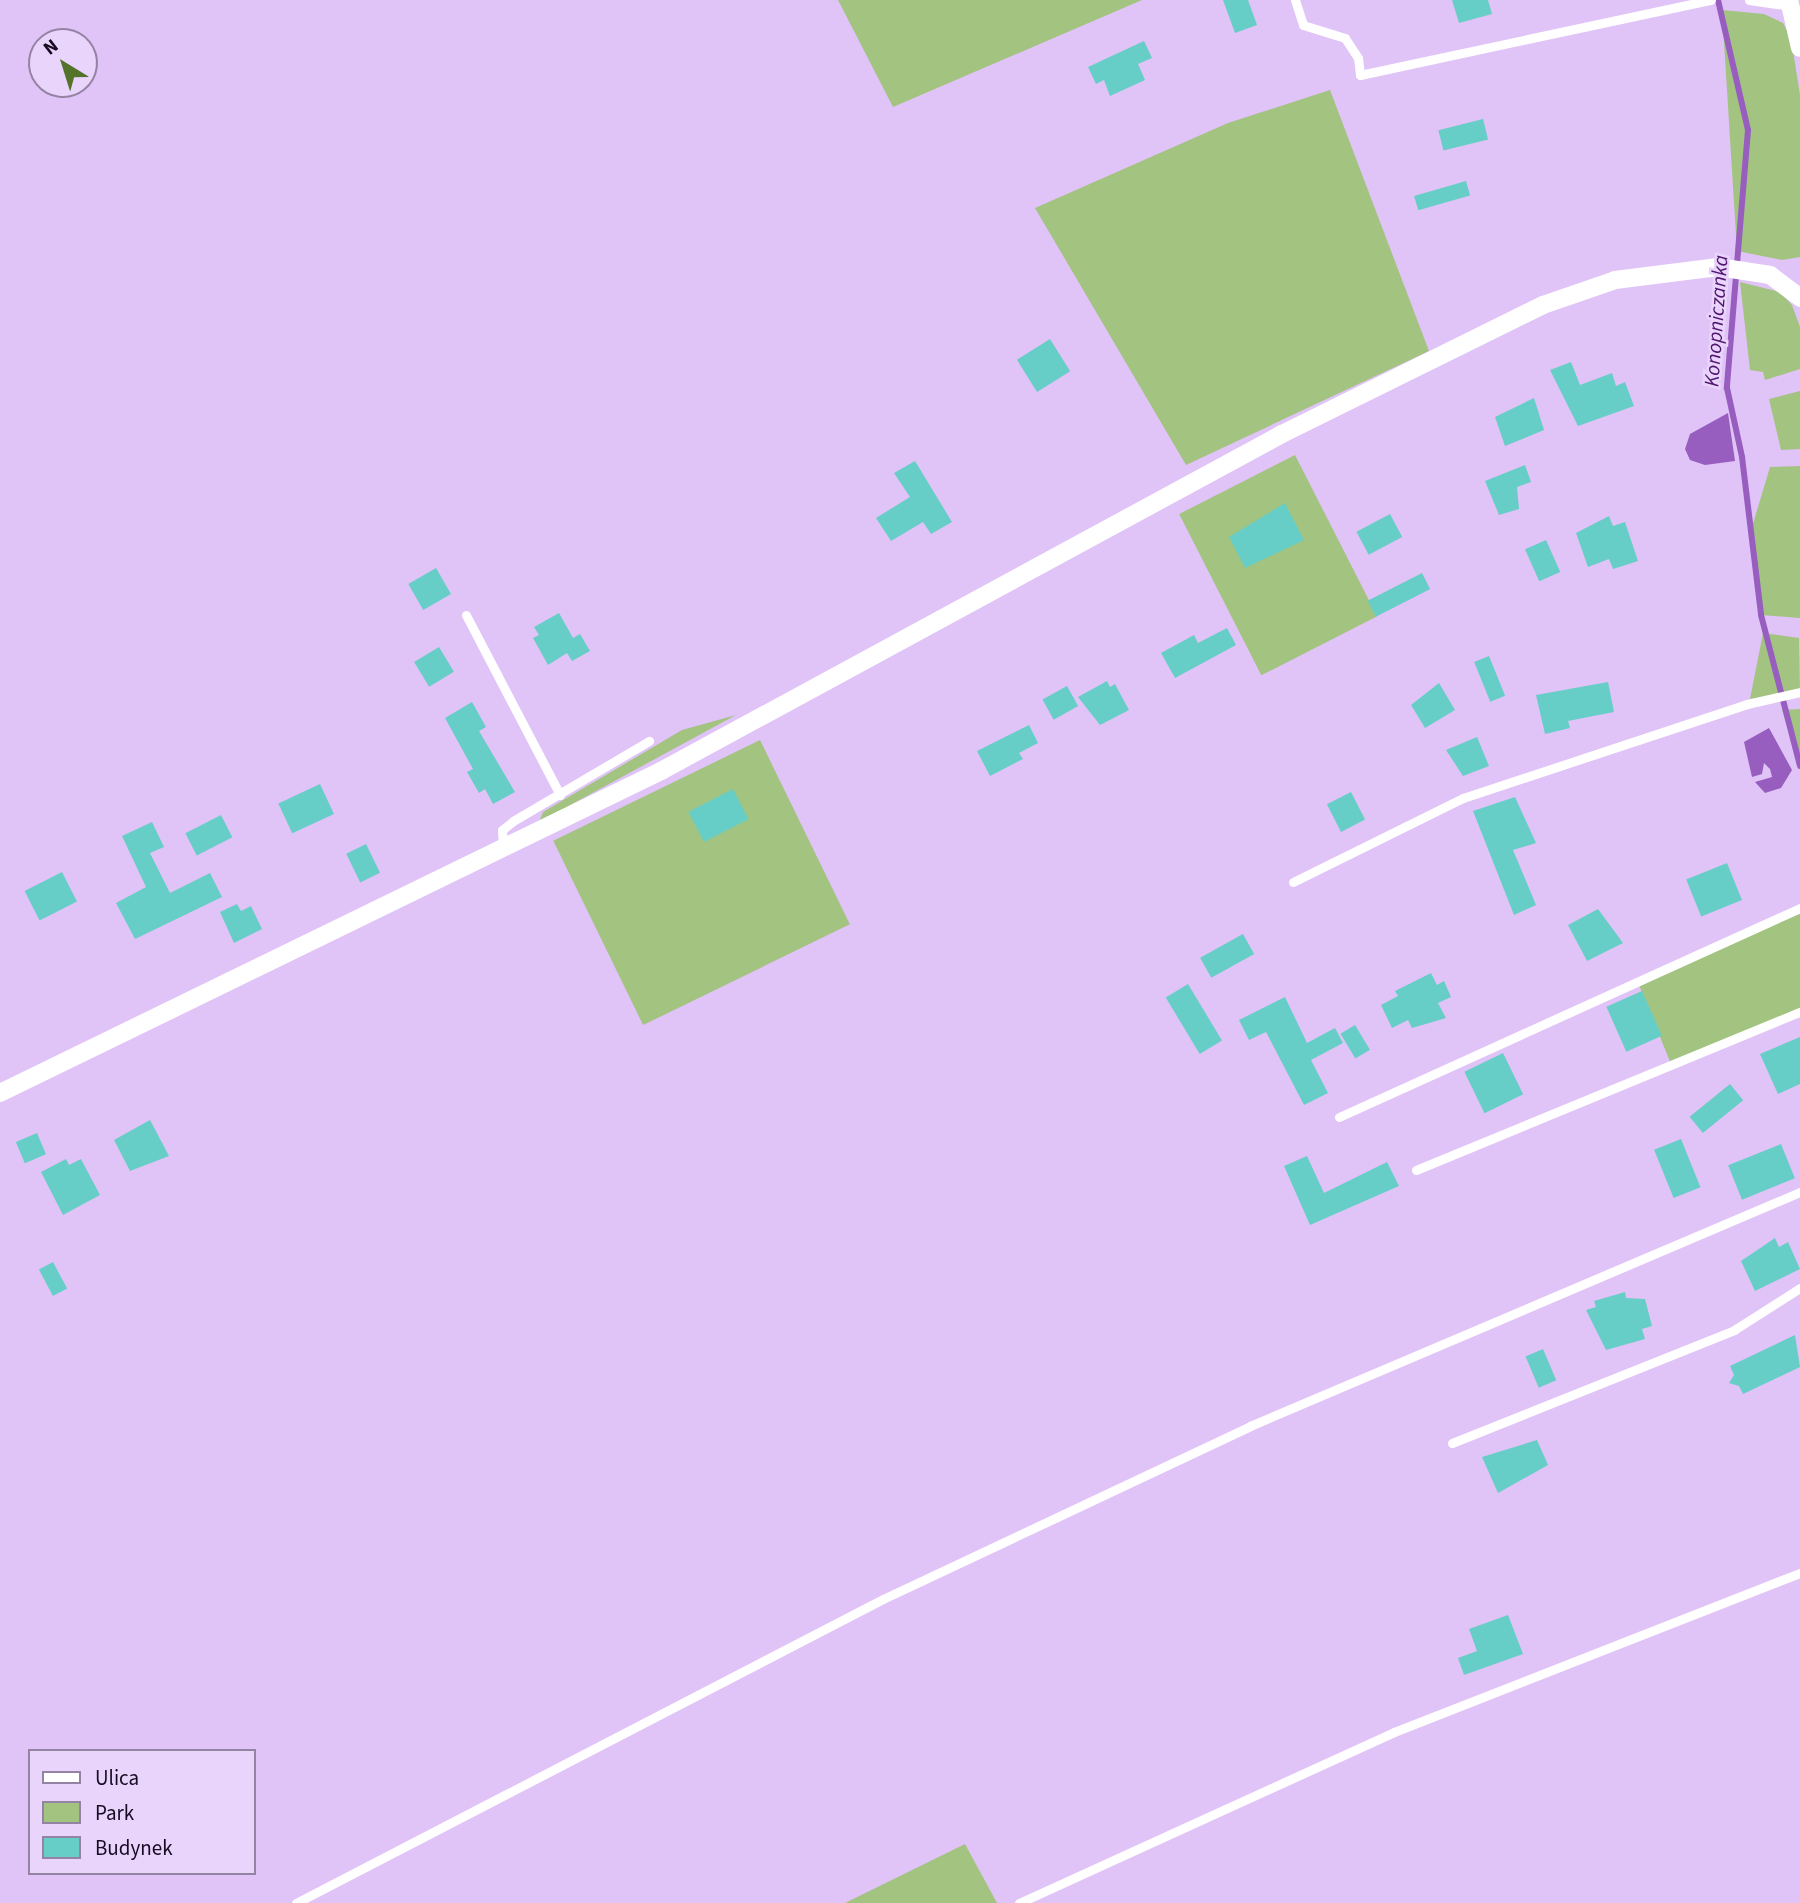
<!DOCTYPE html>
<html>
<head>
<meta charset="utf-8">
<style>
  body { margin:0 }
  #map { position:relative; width:1800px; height:1903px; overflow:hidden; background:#e0c3f7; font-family:"Source Sans 3",sans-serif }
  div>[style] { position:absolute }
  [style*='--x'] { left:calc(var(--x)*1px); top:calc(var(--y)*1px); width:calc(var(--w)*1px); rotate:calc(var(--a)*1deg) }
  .green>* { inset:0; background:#a3c381; transform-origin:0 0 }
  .water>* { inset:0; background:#975dbf }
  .stream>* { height:6px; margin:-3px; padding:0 3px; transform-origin:3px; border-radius:3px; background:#975dbf }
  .building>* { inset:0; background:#67cec7; transform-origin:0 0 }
  .lane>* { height:9px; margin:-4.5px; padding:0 4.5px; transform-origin:4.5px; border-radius:4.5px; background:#fff }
  .street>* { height:18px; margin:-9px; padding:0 9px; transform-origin:9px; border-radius:9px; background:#fff }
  span { translate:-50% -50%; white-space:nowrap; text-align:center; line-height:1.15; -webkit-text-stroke:5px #e9d4fb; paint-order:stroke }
  .water-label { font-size:21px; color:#501670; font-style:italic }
  .legend { position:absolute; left:28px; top:1749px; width:228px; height:126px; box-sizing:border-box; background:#e9d4fb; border:2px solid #9583a4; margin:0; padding:9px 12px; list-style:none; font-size:21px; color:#180a21 }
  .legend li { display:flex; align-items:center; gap:14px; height:35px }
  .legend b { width:35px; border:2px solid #9583a4 }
  .north { position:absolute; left:28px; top:28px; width:70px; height:70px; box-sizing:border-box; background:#e9d4fb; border:2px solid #9583a4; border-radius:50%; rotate:322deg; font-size:19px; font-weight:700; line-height:28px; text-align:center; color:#180a21 }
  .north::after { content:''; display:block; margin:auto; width:24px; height:32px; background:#53732a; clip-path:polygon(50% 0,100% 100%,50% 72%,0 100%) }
</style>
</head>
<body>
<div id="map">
  <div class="green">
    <i style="clip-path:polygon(838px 0,1142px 0,893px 107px)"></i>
    <i style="clip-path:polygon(1722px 10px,1764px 14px,1783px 23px,1791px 38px,1800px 95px,1800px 257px,1782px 260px,1737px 251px)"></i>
    <i style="clip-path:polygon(1330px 90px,1429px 351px,1186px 465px,1035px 208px,1228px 123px)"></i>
    <i style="clip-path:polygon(1740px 282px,1780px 292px,1792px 305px,1800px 327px,1800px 369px,1765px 380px,1763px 372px,1750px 370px)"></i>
    <i style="clip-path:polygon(1800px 391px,1800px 449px,1781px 450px,1769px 399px)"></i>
    <i style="left:1295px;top:455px;width:181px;height:130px;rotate:63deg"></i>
    <i style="clip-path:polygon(1800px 466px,1800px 618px,1761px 615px,1752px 527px,1770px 467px)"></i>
    <i style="clip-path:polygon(1763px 633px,1799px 638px,1800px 693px,1750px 699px)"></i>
    <i style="clip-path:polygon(1800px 709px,1800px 766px,1782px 710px)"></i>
    <i style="clip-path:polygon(736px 715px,539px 822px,543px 812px,682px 730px)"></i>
    <i style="left:760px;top:740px;width:205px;height:230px;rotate:64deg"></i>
    <i style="clip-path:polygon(1800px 905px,1800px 1010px,1671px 1064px,1637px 980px)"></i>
    <i style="clip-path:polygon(965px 1844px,997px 1903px,845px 1903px)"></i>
  </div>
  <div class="water">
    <i style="clip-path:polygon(1728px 413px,1735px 461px,1705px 465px,1690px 460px,1685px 449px,1690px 434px)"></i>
    <i style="clip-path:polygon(1769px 728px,1792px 770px,1781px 788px,1765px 793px,1755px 782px,1772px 777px,1770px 769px,1764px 763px,1762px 774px,1752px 777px,1744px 742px)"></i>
  </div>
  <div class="stream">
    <i style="--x:1718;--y:0;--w:133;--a:77"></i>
    <i style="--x:1748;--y:130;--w:259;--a:94.7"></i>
    <i style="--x:1727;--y:388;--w:71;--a:77.7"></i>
    <i style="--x:1742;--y:457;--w:159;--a:83.1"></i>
    <i style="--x:1761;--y:615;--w:156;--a:75.5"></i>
  </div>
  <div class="building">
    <i style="clip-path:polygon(1223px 0,1248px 0,1257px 25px,1235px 33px)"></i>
    <i style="clip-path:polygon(1452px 0,1488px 0,1492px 14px,1459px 23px)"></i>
    <i style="clip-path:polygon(1144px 41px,1152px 58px,1138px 64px,1145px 80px,1110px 96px,1104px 80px,1096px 84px,1088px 67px)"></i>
    <i style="left:1483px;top:119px;width:21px;height:46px;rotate:76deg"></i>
    <i style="left:1466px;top:181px;width:15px;height:54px;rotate:74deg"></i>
    <i style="left:1050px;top:339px;width:38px;height:39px;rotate:58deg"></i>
    <i style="clip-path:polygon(1571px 362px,1580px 385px,1612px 373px,1616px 386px,1625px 382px,1634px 406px,1578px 426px,1550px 370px)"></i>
    <i style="clip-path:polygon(1534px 398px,1544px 430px,1505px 446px,1495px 417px)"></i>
    <i style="clip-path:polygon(915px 461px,952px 522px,931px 534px,923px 522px,891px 541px,876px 518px,910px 497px,894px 473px)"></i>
    <i style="clip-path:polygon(1525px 465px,1531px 482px,1517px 487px,1519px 509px,1499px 515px,1485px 481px)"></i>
    <i style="clip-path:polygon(1285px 503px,1304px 540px,1245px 568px,1229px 537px)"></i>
    <i style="left:1390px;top:514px;width:26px;height:38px;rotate:62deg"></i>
    <i style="clip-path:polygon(1609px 516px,1613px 526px,1625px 522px,1638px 561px,1613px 569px,1609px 559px,1588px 567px,1576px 533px)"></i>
    <i style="left:1546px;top:540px;width:35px;height:23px;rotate:66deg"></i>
    <i style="left:436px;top:568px;width:30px;height:32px;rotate:60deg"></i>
    <i style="left:1422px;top:573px;width:18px;height:61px;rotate:63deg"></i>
    <i style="clip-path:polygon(559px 613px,573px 638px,580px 634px,590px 651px,572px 661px,567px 653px,548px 665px,533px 638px,539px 635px,534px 627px)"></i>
    <i style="clip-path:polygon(1227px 628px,1236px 645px,1175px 678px,1161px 653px,1194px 635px,1198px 643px)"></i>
    <i style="left:439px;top:647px;width:29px;height:29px;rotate:59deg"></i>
    <i style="left:1489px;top:656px;width:43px;height:16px;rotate:68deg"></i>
    <i style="clip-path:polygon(1107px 681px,1110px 687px,1115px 684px,1129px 710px,1100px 725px,1078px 697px)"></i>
    <i style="clip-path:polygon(1608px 682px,1614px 712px,1568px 721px,1570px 728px,1545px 734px,1536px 695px)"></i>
    <i style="clip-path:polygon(1439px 683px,1455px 710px,1425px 728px,1411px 705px)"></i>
    <i style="left:1067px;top:686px;width:23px;height:28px;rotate:61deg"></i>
    <i style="clip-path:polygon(472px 702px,486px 727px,479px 731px,515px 792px,493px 804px,485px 789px,479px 793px,467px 772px,473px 769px,445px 718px)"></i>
    <i style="clip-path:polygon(1029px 725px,1038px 743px,1019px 753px,1023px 759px,990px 776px,977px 751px)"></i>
    <i style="clip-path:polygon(1477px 737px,1489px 766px,1463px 776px,1446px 750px)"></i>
    <i style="left:320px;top:784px;width:33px;height:46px;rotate:65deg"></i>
    <i style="left:733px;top:789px;width:34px;height:50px;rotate:63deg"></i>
    <i style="left:1351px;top:792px;width:31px;height:27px;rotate:63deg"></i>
    <i style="clip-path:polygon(1515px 797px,1536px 843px,1513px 850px,1536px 905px,1514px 915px,1473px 811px)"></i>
    <i style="left:221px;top:815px;width:25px;height:40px;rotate:63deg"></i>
    <i style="clip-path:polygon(152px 822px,164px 847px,150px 853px,170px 893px,210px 873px,222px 897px,135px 939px,116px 903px,146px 887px,122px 836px)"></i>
    <i style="left:366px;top:844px;width:32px;height:22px;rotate:64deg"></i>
    <i style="left:1727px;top:863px;width:40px;height:44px;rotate:68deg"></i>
    <i style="left:62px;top:872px;width:33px;height:42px;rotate:63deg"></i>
    <i style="clip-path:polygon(237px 904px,241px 911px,251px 906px,262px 929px,234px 943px,220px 912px)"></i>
    <i style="clip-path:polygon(1598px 909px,1623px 943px,1587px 961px,1568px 925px)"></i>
    <i style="left:1243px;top:934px;width:23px;height:49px;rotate:61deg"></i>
    <i style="clip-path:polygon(1431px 973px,1437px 985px,1444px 981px,1451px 997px,1438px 1003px,1446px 1018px,1412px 1028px,1408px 1020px,1392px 1028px,1381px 1005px,1398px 996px,1395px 991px)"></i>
    <i style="left:1188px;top:984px;width:66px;height:26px;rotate:59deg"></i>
    <i style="left:1642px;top:991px;width:49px;height:39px;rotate:66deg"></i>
    <i style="clip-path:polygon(1285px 997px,1307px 1043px,1335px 1028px,1343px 1043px,1311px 1060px,1328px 1093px,1304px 1105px,1266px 1032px,1249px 1040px,1239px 1020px)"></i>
    <i style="left:1355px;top:1025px;width:29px;height:17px;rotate:59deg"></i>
    <i style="clip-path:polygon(1800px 1037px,1800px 1084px,1778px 1094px,1760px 1054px)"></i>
    <i style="left:1503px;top:1053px;width:46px;height:43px;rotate:64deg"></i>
    <i style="left:1730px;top:1084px;width:21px;height:52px;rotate:51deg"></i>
    <i style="clip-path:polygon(150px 1120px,169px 1156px,130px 1171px,114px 1140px)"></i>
    <i style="left:37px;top:1133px;width:23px;height:23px;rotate:67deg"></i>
    <i style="left:1681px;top:1139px;width:52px;height:29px;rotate:68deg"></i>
    <i style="left:1781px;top:1144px;width:37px;height:57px;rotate:68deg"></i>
    <i style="clip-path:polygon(1307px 1156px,1324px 1193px,1387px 1162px,1399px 1186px,1310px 1225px,1284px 1166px)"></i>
    <i style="clip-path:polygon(66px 1159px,69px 1165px,81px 1159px,100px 1195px,63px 1215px,41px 1172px)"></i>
    <i style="clip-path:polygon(1775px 1238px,1779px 1247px,1788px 1242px,1800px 1269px,1755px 1291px,1741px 1261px)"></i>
    <i style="left:53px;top:1262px;width:30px;height:16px;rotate:62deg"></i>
    <i style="clip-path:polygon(1625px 1292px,1626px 1298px,1645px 1299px,1652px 1326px,1642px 1329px,1645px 1339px,1606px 1350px,1586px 1310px,1596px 1307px,1594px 1301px)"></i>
    <i style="clip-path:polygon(1795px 1335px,1800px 1367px,1743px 1394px,1739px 1386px,1729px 1383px,1734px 1375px,1730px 1366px)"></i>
    <i style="left:1543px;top:1349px;width:34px;height:19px;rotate:67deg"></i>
    <i style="clip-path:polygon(1537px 1440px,1548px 1465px,1498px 1493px,1482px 1457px)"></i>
    <i style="clip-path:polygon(1508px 1615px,1523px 1654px,1464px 1675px,1458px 1658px,1477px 1651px,1469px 1629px)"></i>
  </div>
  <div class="lane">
    <i style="--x:1295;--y:0;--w:26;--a:72"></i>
    <i style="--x:1303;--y:25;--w:44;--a:17.2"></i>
    <i style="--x:1345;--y:38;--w:24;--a:57"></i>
    <i style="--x:1358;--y:58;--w:17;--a:83"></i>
    <i style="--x:1360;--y:75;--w:359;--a:-12.1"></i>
    <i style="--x:1749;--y:0;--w:42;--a:8.1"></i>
    <i style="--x:466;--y:615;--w:203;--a:62.4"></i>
    <i style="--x:503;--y:849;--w:19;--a:-93"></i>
    <i style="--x:502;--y:830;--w:14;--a:-39"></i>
    <i style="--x:513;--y:821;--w:158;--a:-30.5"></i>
    <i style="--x:1293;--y:882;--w:190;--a:-26.3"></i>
    <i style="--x:1463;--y:798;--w:299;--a:-18.3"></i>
    <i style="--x:1747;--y:704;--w:54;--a:-12.8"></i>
    <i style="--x:1339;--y:1117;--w:506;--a:-24.39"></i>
    <i style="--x:1416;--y:1170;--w:415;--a:-22.4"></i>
    <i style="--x:1452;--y:1443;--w:304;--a:-21.8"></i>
    <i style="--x:1734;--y:1330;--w:78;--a:-32.5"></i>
    <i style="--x:296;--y:1903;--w:661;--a:-27.38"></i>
    <i style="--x:883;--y:1599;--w:406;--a:-25.2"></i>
    <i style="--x:1250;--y:1426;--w:598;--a:-23.05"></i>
    <i style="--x:1019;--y:1903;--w:412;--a:-24.5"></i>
    <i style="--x:1394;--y:1732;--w:436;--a:-21.4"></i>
  </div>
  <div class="street">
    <i style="--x:1789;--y:0;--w:49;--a:77.1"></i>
    <i style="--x:0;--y:1093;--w:735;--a:-25.97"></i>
    <i style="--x:661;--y:771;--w:707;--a:-28.49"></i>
    <i style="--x:1282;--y:434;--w:291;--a:-26.3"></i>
    <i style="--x:1543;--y:305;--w:76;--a:-19.1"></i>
    <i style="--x:1615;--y:280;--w:104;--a:-7.2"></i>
    <i style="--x:1718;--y:267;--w:53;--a:8.7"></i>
    <i style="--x:1770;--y:275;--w:38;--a:37"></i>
  </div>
  <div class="water-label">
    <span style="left:1716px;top:321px;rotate:-86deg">Konopniczanka</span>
  </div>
  <ul class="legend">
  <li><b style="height:9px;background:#fff"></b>Ulica</li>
  <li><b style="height:19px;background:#a3c381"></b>Park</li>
  <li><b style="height:19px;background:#67cec7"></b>Budynek</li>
  </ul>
  <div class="north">N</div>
</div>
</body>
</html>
